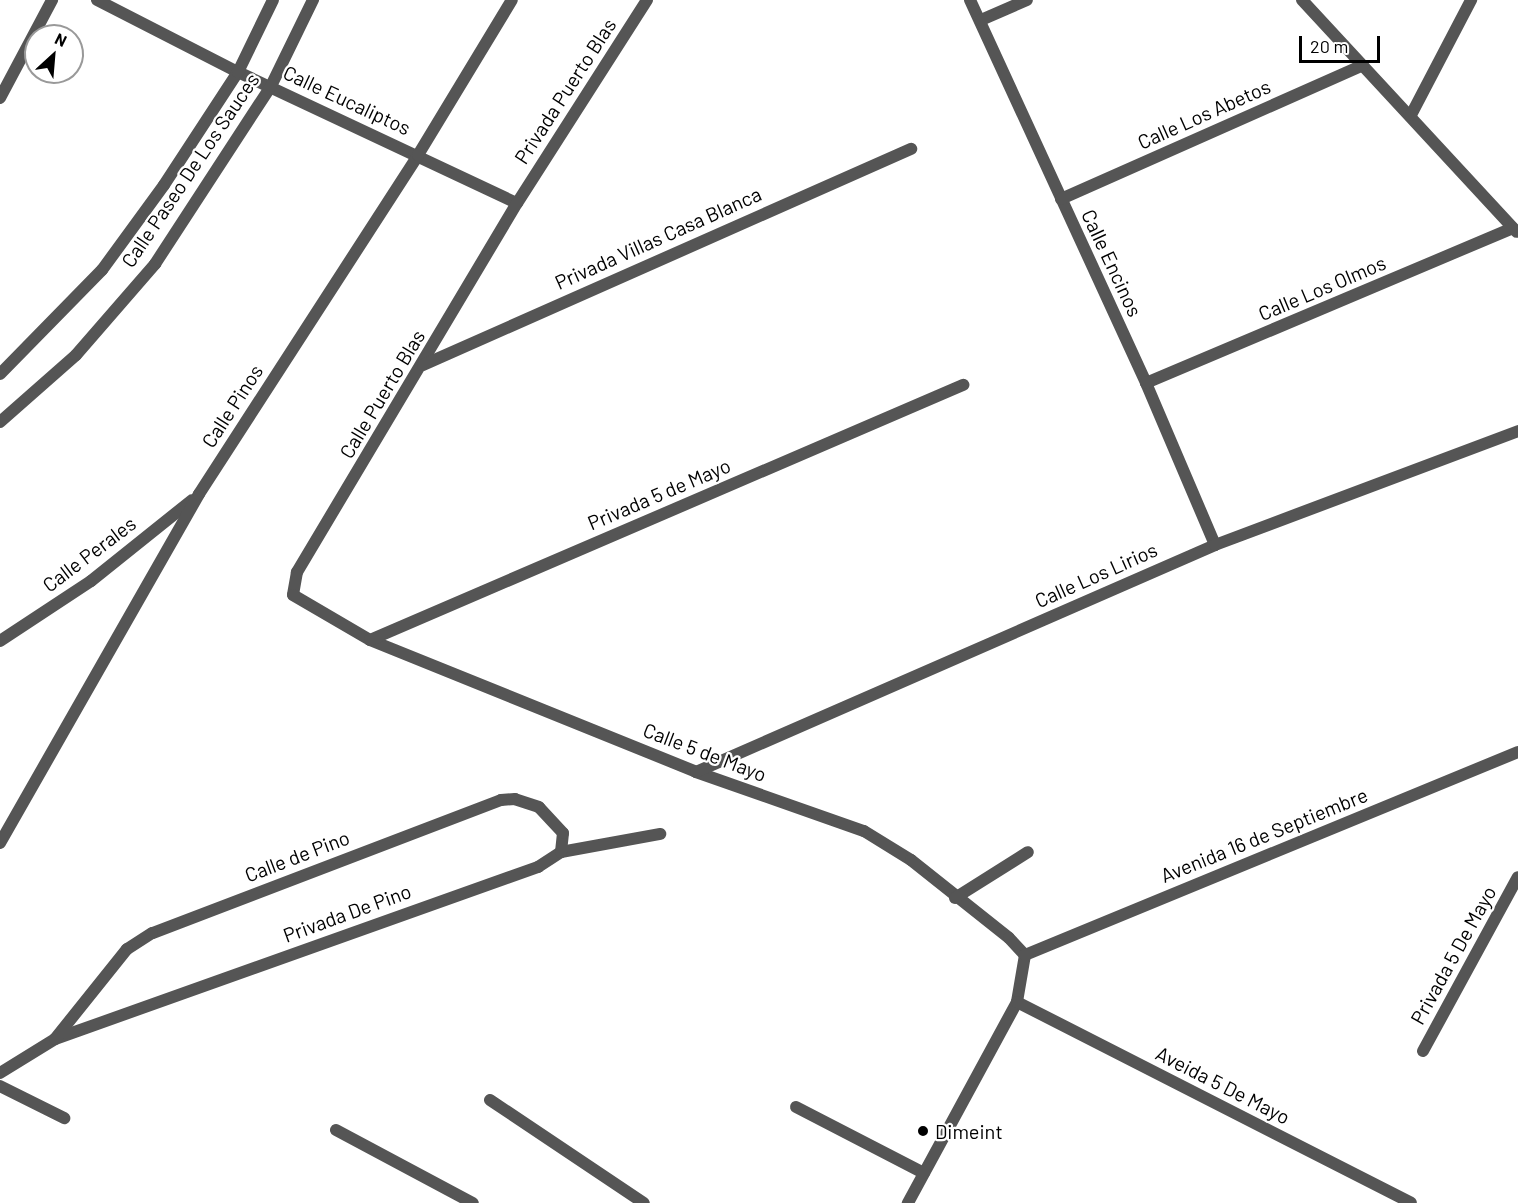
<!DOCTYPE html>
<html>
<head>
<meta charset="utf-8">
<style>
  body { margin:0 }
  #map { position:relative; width:1518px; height:1203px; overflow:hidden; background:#fff; font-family:Barlow,sans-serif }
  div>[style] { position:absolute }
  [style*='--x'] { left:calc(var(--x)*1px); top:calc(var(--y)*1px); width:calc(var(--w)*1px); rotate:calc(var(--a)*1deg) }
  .lane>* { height:12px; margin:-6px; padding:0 6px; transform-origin:6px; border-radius:6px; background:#555 }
  .street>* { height:12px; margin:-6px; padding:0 6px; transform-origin:6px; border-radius:6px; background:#555 }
  .dots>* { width:16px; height:16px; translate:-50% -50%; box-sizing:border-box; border:3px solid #fff; border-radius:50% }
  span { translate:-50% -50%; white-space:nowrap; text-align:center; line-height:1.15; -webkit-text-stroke:4.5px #fff; paint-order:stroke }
  .street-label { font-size:20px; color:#000 }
  .poi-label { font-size:20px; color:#000 }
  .left { translate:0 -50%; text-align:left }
  .north { position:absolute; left:24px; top:24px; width:60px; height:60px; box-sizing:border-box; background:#fff; border:2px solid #999; border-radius:50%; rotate:26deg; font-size:16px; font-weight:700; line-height:24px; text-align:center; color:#000 }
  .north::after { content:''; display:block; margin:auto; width:21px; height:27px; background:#000; clip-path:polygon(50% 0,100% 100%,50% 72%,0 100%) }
  .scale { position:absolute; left:1299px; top:36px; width:81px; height:27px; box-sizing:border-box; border:3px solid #000; border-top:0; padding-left:8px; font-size:18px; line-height:21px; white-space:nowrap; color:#000; -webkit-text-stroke:4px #fff; paint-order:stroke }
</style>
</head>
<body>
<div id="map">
  <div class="lane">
    <i style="--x:490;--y:1100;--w:185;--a:33.8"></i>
    <i style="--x:796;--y:1107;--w:144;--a:27.3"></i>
  </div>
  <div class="street">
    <i style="--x:97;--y:0;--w:158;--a:27.1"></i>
    <i style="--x:238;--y:72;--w:308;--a:25.2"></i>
    <i style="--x:647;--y:0;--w:241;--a:122.6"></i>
    <i style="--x:517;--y:203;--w:430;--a:120.8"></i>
    <i style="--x:297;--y:572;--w:23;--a:100"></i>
    <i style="--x:293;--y:595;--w:89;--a:30.3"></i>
    <i style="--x:370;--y:640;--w:352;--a:22"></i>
    <i style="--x:696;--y:772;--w:178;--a:19.4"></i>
    <i style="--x:864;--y:831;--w:55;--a:31.7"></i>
    <i style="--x:911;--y:860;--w:125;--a:38.5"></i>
    <i style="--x:1009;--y:938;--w:23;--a:47"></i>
    <i style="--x:1025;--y:955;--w:48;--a:99.7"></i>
    <i style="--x:1017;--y:1002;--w:229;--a:118.5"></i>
    <i style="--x:970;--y:0;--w:422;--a:65.3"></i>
    <i style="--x:1146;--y:383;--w:176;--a:66.9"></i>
    <i style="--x:1302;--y:0;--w:316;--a:47.2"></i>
    <i style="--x:981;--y:20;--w:50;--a:-23.5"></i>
    <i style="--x:0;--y:98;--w:111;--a:-62"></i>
    <i style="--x:1411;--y:115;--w:130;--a:-62.4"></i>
    <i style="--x:1061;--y:199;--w:330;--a:-23.9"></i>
    <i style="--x:423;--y:365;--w:534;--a:-23.88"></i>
    <i style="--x:0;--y:374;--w:146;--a:-45.6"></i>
    <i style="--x:102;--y:270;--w:105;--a:-53.9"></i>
    <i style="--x:164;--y:185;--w:135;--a:-56.8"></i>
    <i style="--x:238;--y:72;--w:80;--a:-64.1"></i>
    <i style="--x:1146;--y:383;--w:398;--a:-22.9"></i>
    <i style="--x:0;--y:422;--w:101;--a:-41.4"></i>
    <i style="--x:76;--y:355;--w:121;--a:-49"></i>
    <i style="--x:155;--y:264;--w:212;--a:-56.9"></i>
    <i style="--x:271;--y:86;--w:96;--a:-64"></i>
    <i style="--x:370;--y:640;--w:646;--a:-23.27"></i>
    <i style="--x:0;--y:641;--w:109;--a:-33.4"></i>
    <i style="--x:91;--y:581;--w:129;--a:-38.7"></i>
    <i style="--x:696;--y:772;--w:566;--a:-23.62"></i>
    <i style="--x:1215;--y:545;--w:324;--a:-20.6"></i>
    <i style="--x:0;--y:843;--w:402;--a:-60.3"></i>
    <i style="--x:199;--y:494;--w:404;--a:-57.1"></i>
    <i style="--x:418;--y:155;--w:181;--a:-58.8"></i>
    <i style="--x:561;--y:852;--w:101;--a:-10.3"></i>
    <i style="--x:955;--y:898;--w:86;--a:-32.2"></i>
    <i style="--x:1025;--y:955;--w:533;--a:-22.38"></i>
    <i style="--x:1017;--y:1002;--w:442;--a:27"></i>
    <i style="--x:1423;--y:1051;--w:198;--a:-61.4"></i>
    <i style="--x:0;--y:1073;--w:65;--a:-31.7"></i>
    <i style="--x:55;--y:1039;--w:513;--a:-19.6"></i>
    <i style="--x:538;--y:867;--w:27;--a:-33"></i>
    <i style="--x:561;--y:852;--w:19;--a:-84"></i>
    <i style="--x:563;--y:833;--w:35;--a:-133"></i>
    <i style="--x:539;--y:807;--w:25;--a:-162"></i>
    <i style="--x:515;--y:799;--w:14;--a:176"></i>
    <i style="--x:501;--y:800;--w:373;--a:159.1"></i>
    <i style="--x:152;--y:933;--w:30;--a:147"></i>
    <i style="--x:127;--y:949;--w:115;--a:128.7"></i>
    <i style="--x:0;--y:1086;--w:72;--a:26.6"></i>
    <i style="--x:336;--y:1130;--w:155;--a:28.1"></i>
  </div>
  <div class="dots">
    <i style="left:923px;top:1131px;background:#000"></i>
  </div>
  <div class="street-label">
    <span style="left:565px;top:91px;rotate:-57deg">Privada Puerto Blas</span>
    <span style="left:347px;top:100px;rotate:25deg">Calle Eucaliptos</span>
    <span style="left:1204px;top:114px;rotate:-24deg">Calle Los Abetos</span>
    <span style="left:190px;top:170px;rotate:-56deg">Calle Paseo De Los Sauces</span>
    <span style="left:658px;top:238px;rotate:-24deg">Privada Villas Casa Blanca</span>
    <span style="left:1112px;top:263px;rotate:65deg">Calle Encinos</span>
    <span style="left:1322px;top:288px;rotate:-23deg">Calle Los Olmos</span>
    <span style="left:382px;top:394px;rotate:-59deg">Calle Puerto Blas</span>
    <span style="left:232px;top:406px;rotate:-57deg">Calle Pinos</span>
    <span style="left:659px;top:494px;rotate:-23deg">Privada 5 de Mayo</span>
    <span style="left:89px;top:554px;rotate:-37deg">Calle Perales</span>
    <span style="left:1096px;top:575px;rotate:-24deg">Calle Los Lirios</span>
    <span style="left:705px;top:752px;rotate:21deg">Calle 5 de Mayo</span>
    <span style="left:1264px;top:835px;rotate:-22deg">Avenida 16 de Septiembre</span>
    <span style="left:297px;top:856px;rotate:-21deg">Calle de Pino</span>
    <span style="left:347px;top:913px;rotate:-20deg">Privada De Pino</span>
    <span style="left:1453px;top:955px;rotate:-61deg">Privada 5 De Mayo</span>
    <span style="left:1223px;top:1085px;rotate:27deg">Aveida 5 De Mayo</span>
  </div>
  <div class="poi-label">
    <span class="left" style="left:935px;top:1131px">Dimeint</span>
  </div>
  <div class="north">N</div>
  <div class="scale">20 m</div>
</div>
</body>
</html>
